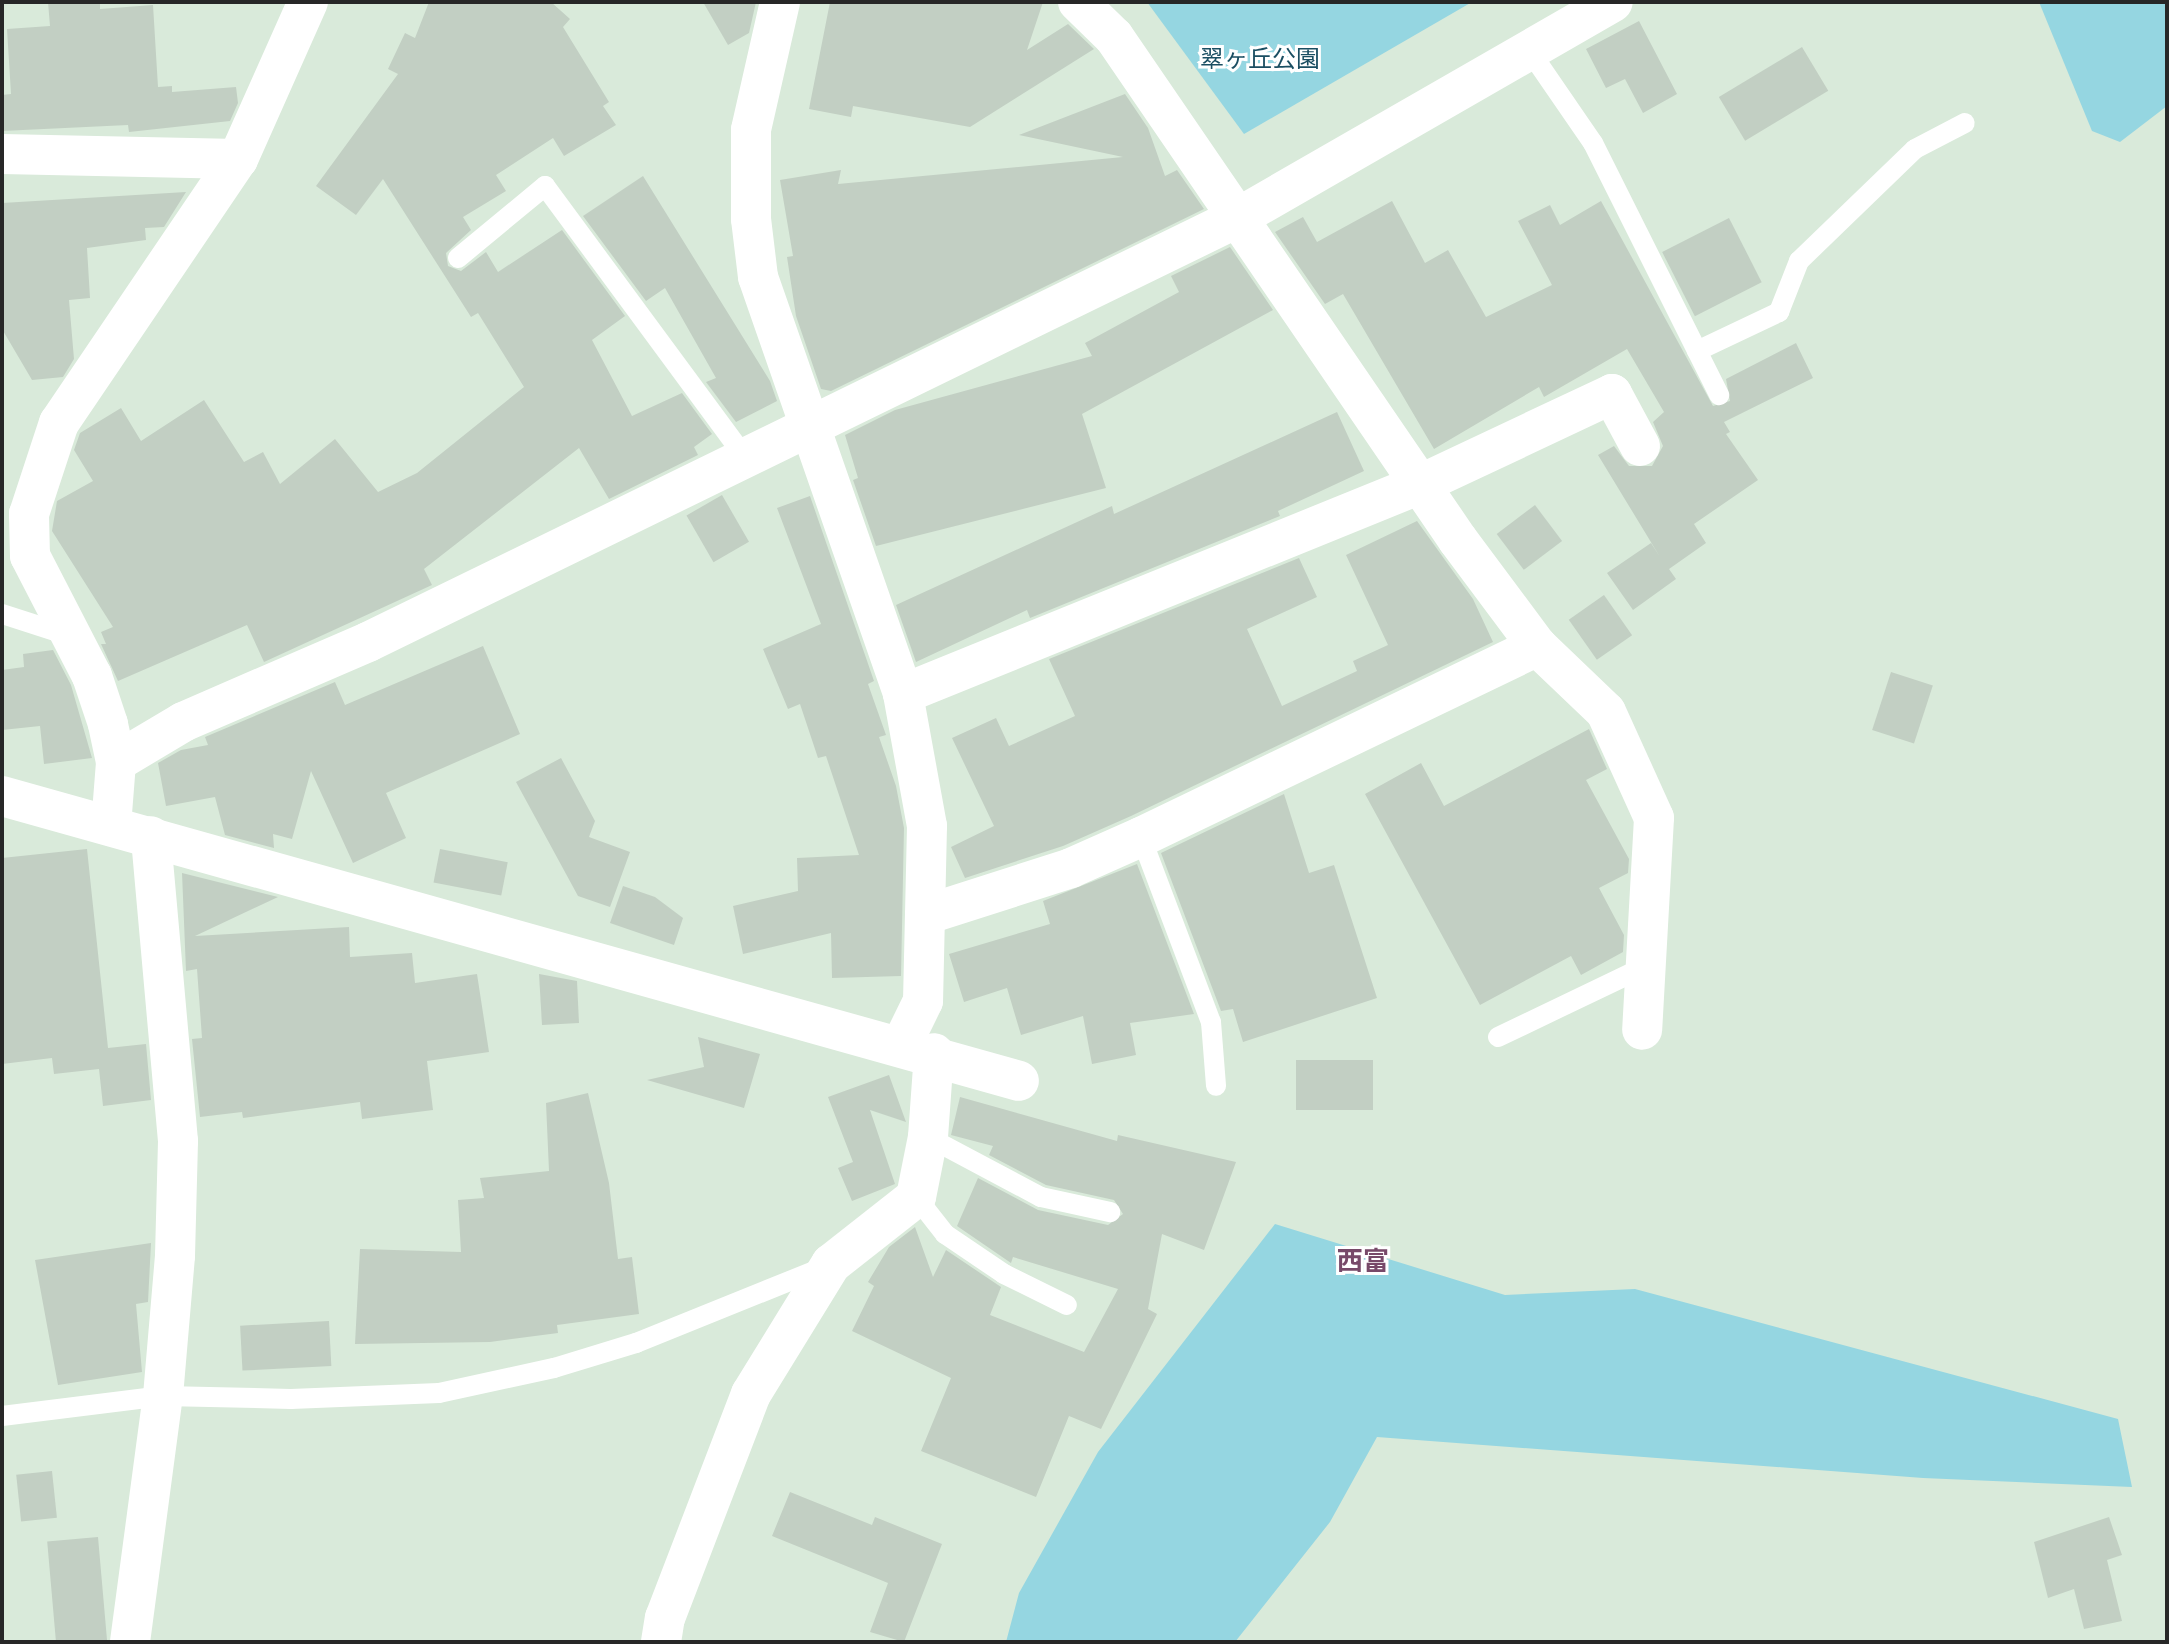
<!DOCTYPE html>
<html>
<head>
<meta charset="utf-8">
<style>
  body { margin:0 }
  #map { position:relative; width:2169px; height:1644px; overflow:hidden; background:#d9eada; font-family:"Space Grotesk","Noto Sans JP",sans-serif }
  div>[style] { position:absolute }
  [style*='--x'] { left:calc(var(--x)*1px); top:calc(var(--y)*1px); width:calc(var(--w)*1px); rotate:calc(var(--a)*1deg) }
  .green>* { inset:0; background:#95d6e1 }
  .building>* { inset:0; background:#c2cfc3; transform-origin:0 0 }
  .service>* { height:20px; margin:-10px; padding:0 10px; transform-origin:10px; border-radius:10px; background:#fff }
  .minor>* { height:40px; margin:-20px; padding:0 20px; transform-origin:20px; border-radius:20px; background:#fff }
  span { translate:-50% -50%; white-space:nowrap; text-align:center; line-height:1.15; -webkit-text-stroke:6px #fff; paint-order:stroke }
  .park-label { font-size:24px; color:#1a4e62 }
  .neighbourhood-label { font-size:26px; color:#774969; font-weight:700 }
  .frame { position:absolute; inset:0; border:4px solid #272727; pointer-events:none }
</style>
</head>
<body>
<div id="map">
  <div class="green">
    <i style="clip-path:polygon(1147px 2px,1472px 2px,1244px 134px)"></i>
    <i style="clip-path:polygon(2039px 2px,2167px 2px,2167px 106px,2120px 142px,2092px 131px)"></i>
    <i style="clip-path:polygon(1275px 1224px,1505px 1295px,1635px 1289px,2118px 1419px,2132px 1487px,1923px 1478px,1377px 1437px,1330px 1522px,1235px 1642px,1006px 1642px,1019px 1593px,1098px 1452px)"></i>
  </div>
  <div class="building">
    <i style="clip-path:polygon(48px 2px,100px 2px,100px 9px,153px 5px,158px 87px,172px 86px,172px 92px,236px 87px,238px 103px,230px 121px,129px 132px,128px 125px,2px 131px,2px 95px,11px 94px,7px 29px,50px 26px)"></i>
    <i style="clip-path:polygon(429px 2px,551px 2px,570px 19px,563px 27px,609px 102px,603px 106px,616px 125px,564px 156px,553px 138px,496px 175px,506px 191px,463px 217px,471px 230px,446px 253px,448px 266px,461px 271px,486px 252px,498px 272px,562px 230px,625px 316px,592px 340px,632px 416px,682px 393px,712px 434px,694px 447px,698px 455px,609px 499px,579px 448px,424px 569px,432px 585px,264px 662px,247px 625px,118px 681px,101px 644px,106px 644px,101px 632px,113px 627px,52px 531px,57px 501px,93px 481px,74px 450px,80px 433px,121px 408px,141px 441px,204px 400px,244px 462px,263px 452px,280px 484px,335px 439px,378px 492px,417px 473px,524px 387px,478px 313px,471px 317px,383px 179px,356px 215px,316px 186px,398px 74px,388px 69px,405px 33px,415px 38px)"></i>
    <i style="clip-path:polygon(703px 2px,756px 2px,749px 33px,728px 45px)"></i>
    <i style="clip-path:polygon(830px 2px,1043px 2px,1027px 50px,1068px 24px,1094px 49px,970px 127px,853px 106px,851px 117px,809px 109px)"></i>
    <i style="clip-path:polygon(1639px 21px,1677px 94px,1643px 113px,1625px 79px,1606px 88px,1586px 49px)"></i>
    <i style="left:1802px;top:47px;width:51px;height:97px;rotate:59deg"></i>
    <i style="clip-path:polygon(1125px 94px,1148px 128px,1165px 176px,1177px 170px,1204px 209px,831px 391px,821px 389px,796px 316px,787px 257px,793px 256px,780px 180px,841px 170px,838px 184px,1123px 157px,1019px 135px)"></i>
    <i style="clip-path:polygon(643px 176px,770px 381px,777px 401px,736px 422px,706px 382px,716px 378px,665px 288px,646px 301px,583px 216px)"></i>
    <i style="clip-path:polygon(186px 192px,164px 227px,145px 228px,146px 240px,87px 248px,90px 298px,69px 300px,74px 359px,63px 377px,32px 380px,2px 329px,2px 203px)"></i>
    <i style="clip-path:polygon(1392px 201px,1425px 263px,1448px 250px,1486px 317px,1552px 285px,1518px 221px,1550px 205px,1560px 225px,1601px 201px,1713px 406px,1730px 401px,1726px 379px,1796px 343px,1813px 378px,1724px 422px,1730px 432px,1726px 434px,1758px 480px,1694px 524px,1706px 543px,1669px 569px,1676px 579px,1633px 610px,1607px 573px,1651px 543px,1660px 557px,1598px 455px,1614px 446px,1629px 466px,1652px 466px,1663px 446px,1653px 422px,1664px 412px,1627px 349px,1544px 397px,1539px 387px,1434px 449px,1343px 294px,1325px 304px,1275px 232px,1303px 217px,1317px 242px)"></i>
    <i style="left:1729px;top:218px;width:72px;height:75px;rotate:63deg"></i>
    <i style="clip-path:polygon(1230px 247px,1273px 310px,1082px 414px,1106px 488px,876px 546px,853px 480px,858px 478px,845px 435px,895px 410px,1092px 356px,1085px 343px,1179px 292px,1171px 276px)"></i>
    <i style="clip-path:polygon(1337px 412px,1364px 471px,1278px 511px,1280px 516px,1030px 618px,1027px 610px,916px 662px,896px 605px,1112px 506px,1114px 514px)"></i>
    <i style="left:722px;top:495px;width:54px;height:41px;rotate:60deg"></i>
    <i style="clip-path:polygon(810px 496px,874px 681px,868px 684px,886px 735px,879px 737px,896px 786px,904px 828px,901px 976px,832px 978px,831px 933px,743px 954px,733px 906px,798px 891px,797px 858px,859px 855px,826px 756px,818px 758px,800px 704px,788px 709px,763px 649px,821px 624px,777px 508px)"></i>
    <i style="left:1535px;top:505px;width:45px;height:48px;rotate:53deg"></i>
    <i style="clip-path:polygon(1417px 521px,1473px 599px,1493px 642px,1131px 816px,1063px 846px,965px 878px,951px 847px,994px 826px,952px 738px,996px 718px,1009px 746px,1075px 716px,1049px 659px,1299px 558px,1317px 597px,1247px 629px,1282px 706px,1357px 671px,1353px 661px,1388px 645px,1346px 555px)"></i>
    <i style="left:1604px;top:595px;width:49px;height:43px;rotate:55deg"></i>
    <i style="clip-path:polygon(483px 646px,520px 734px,386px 793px,406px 838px,353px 863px,311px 771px,292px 839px,273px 834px,274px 848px,225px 835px,215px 797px,166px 806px,158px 763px,181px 750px,208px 745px,205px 737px,335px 682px,345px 705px)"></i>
    <i style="clip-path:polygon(53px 650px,71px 685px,92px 758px,44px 764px,40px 726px,2px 730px,2px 670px,24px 667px,23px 654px)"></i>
    <i style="left:1891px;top:672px;width:44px;height:61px;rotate:18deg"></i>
    <i style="clip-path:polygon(1589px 729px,1607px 769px,1586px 780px,1629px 859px,1628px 873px,1599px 888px,1624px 935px,1623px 952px,1581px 975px,1571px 956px,1480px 1005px,1365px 794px,1421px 763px,1444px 806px)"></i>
    <i style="clip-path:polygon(561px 758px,595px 821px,589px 837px,630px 852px,610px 907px,578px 896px,516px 782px)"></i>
    <i style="clip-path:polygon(1284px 794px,1309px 873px,1334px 865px,1377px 998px,1243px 1042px,1233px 1009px,1221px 1011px,1161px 853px)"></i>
    <i style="clip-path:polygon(87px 849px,108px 1048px,146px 1044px,151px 1100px,103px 1106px,99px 1069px,54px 1074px,52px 1058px,2px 1064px,2px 858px)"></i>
    <i style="left:440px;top:849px;width:69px;height:34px;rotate:11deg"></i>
    <i style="clip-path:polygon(1137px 864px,1194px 1014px,1130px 1023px,1136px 1055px,1092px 1064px,1083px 1016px,1021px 1035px,1007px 988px,964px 1002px,949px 954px,1050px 924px,1043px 901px)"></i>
    <i style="clip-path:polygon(182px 873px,278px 897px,195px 936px,349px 927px,350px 957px,412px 953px,415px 983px,477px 974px,489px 1052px,427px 1061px,433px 1110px,362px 1119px,360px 1102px,243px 1118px,242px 1112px,200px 1117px,192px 1039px,202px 1038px,197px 969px,186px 971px)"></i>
    <i style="clip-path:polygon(623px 886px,655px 897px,683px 918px,674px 945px,610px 923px)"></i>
    <i style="clip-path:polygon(539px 974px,577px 981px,579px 1023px,542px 1025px)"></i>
    <i style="clip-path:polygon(698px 1037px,760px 1054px,744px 1108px,647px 1080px,704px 1067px)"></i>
    <i style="left:1296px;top:1060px;width:77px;height:50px"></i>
    <i style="clip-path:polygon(889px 1075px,906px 1122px,870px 1110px,895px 1184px,852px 1201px,838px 1168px,853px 1162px,828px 1097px)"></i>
    <i style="clip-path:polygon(588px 1093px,609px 1183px,618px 1259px,632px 1257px,639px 1314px,557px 1325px,558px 1333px,490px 1342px,355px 1344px,360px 1249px,461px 1252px,458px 1200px,484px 1198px,480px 1178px,549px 1171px,546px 1103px)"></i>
    <i style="clip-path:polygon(960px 1097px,1117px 1141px,1118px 1135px,1236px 1162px,1204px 1250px,1162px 1234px,1148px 1309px,1157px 1314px,1101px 1429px,1069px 1416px,1036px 1497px,921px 1451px,951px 1378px,852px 1331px,874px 1286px,868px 1282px,889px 1247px,915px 1227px,933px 1277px,946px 1250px,1001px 1287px,990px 1315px,1084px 1352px,1118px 1289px,1013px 1257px,1011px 1263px,957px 1226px,978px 1178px,1038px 1210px,1108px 1225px,1123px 1214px,1114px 1200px,1046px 1185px,989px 1155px,993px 1146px,951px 1135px)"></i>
    <i style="clip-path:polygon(151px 1243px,148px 1302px,136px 1304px,142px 1372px,58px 1385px,35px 1260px)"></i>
    <i style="left:329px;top:1321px;width:45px;height:89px;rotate:87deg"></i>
    <i style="left:52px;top:1471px;width:47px;height:36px;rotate:84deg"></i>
    <i style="clip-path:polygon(790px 1492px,872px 1525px,875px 1517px,942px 1544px,904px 1642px,870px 1632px,888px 1583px,772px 1536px)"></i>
    <i style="clip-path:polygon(2109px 1517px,2122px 1555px,2107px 1560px,2122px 1621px,2084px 1629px,2074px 1589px,2048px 1598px,2034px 1542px)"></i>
    <i style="left:98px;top:1537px;width:105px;height:51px;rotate:85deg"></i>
  </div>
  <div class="service">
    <i style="--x:1529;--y:50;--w:113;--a:55.5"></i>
    <i style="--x:1593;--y:143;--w:282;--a:63.4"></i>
    <i style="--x:458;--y:258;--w:113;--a:-39.6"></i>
    <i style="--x:545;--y:186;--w:337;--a:53.6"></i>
    <i style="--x:1697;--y:351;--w:91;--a:-25.4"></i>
    <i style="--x:1779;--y:312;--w:55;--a:-68.6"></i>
    <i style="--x:1799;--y:261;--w:161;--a:-44"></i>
    <i style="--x:1915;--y:149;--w:56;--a:-27.5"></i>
    <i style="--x:2;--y:614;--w:71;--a:17.9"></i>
    <i style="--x:1141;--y:837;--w:198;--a:69.3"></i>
    <i style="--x:1211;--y:1022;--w:64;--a:85.5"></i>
    <i style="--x:1498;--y:1037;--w:160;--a:-25.6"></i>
    <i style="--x:928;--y:1137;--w:128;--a:28"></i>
    <i style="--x:1041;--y:1197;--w:71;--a:12.3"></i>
    <i style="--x:916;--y:1197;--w:47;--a:51.9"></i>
    <i style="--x:945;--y:1234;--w:71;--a:34.1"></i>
    <i style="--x:1004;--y:1274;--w:70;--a:26.2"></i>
    <i style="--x:2;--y:1416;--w:162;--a:-7.1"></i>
    <i style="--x:163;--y:1396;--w:128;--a:1.3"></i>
    <i style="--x:291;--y:1399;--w:148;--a:-2.3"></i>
    <i style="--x:439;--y:1393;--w:118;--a:-12.3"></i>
    <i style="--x:554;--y:1368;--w:86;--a:-17"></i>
    <i style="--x:636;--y:1343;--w:203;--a:-22"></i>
  </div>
  <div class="minor">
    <i style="--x:780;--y:2;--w:131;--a:102.8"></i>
    <i style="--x:751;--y:130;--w:89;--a:90"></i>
    <i style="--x:751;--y:219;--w:58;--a:83.1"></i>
    <i style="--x:758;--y:277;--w:441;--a:70.8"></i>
    <i style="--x:903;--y:694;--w:134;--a:79.7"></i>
    <i style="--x:927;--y:826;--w:175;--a:91.3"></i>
    <i style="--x:923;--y:1001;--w:48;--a:116"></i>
    <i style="--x:1078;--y:2;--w:50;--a:44.2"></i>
    <i style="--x:1114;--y:37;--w:609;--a:55.63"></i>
    <i style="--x:1458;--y:540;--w:132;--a:53.3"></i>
    <i style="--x:1537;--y:646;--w:95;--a:43.7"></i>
    <i style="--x:1606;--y:712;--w:116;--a:65.6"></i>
    <i style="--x:1654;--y:818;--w:212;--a:93.2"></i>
    <i style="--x:2;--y:154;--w:236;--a:1.2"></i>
    <i style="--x:903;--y:694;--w:561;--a:-22.09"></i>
    <i style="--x:1423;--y:483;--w:209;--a:-25.2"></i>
    <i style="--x:1612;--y:394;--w:59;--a:61.7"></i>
    <i style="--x:116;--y:762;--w:78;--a:-30.8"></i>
    <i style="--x:183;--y:722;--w:202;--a:-23.4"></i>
    <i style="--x:368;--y:642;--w:969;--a:-26.01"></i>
    <i style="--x:1239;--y:217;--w:431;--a:-29.9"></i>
    <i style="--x:2;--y:796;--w:1056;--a:15.65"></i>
    <i style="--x:111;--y:826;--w:64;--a:-85.5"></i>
    <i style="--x:116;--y:762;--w:39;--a:-102"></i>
    <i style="--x:108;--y:724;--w:51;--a:-108.4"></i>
    <i style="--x:92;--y:676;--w:135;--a:-117.3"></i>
    <i style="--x:30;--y:556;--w:42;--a:-91.4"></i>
    <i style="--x:29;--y:514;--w:96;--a:-71.8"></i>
    <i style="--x:59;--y:423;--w:319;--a:-55.9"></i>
    <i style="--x:238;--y:159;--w:172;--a:-66"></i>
    <i style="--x:925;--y:915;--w:153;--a:-17.8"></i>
    <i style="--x:1071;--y:868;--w:77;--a:-23.9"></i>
    <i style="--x:1141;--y:837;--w:440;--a:-25.7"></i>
    <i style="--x:130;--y:1642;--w:248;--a:-82.4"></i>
    <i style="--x:163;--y:1396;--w:141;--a:-85.1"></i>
    <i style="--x:175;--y:1256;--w:115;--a:-88.5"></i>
    <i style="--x:178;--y:1141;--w:306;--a:-95.1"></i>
    <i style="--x:661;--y:1642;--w:24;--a:-81"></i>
    <i style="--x:665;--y:1618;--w:240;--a:-69"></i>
    <i style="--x:751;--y:1394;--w:153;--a:-58.4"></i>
    <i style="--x:831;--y:1264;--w:108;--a:-38.2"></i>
    <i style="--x:916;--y:1197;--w:61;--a:-78.7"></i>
    <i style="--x:928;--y:1137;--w:84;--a:-85.9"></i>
  </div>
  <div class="park-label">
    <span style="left:1260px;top:59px">翠ヶ丘公園</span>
  </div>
  <div class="neighbourhood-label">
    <span style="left:1363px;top:1262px">西富</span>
  </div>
  <div class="frame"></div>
</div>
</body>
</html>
